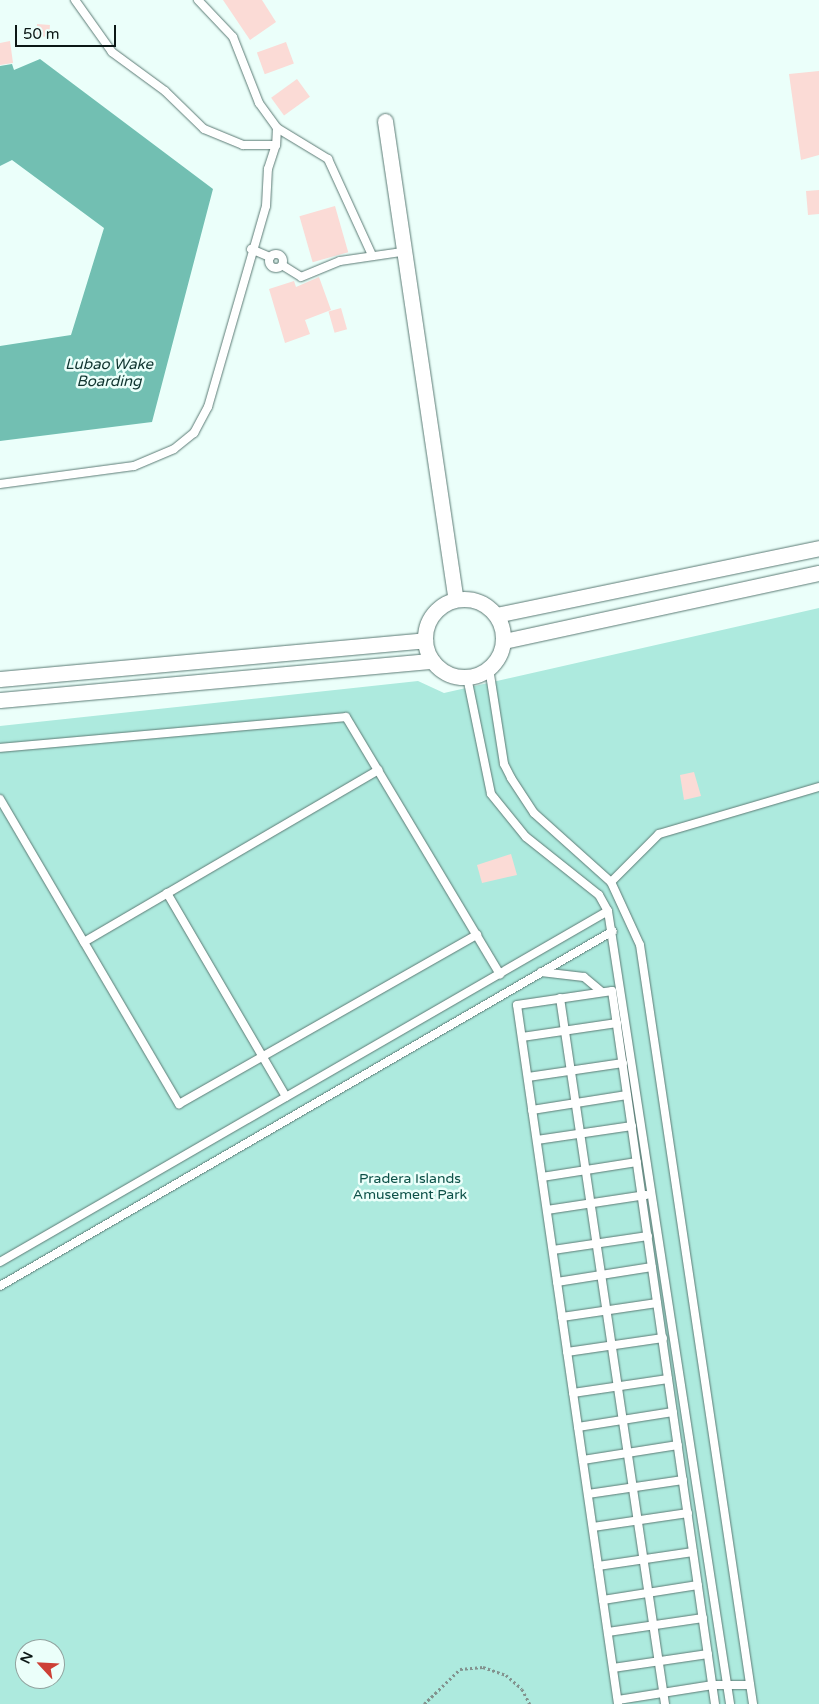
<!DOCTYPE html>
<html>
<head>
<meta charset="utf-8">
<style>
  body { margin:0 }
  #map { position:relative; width:819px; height:1704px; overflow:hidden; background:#ebfffa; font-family:"Varela Round",sans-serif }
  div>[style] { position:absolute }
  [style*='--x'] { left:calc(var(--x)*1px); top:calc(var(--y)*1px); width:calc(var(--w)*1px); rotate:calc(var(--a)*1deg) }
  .green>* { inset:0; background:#adeade }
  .water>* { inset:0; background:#72bfb2 }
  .building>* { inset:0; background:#fbdbd6; transform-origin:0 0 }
  .path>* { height:2.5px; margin-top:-1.25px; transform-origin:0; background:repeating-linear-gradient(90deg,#82928e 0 2.5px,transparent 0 5px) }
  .roads { filter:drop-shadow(0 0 1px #5c7b75) drop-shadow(0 0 1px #5c7b75) }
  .lane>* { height:8px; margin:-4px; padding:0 4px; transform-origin:4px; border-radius:4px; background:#fff }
  .lane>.ring { margin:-4px; padding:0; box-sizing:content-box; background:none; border:8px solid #fff; border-radius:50% }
  .street>* { height:15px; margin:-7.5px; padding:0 7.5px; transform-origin:7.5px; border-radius:7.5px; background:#fff }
  .street>.ring { margin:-7.5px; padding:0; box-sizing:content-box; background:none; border:15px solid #fff; border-radius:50% }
  span { translate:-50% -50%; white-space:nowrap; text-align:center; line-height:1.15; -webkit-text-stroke:5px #ebfffa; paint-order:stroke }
  .park-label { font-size:14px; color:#0d5148 }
  .water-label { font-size:15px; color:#103530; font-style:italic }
  .north { position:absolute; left:15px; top:1639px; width:50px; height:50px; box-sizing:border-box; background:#ebfffa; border:1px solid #92a39f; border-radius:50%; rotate:295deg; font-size:14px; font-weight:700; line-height:20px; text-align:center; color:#0c1816 }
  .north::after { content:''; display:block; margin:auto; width:18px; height:22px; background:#cd4036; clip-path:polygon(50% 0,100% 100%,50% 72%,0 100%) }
  .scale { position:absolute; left:15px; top:25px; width:101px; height:22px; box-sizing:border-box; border:2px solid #0c1816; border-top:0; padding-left:6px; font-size:15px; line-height:18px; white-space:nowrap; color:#0c1816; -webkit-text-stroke:4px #ebfffa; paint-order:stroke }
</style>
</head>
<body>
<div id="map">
  <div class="green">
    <i style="clip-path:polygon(evenodd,819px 608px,819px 1704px,0 1704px,0 726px,418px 681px,444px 693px,819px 608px,25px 1649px,55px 1649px,55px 1679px,25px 1679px,25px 1649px)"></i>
  </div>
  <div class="water">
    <i style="clip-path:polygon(40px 59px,213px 189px,152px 422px,0 441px,0 346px,71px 335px,104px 228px,12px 160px,0 166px,0 66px,12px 64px,14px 70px)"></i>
  </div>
  <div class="building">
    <i style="clip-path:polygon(223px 0,262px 0,276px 22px,250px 40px)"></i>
    <i style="left:37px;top:24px;width:13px;height:12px;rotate:4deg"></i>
    <i style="clip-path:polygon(10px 41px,13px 63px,0 65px,0 43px)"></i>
    <i style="left:286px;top:42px;width:23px;height:31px;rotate:70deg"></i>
    <i style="clip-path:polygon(819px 71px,819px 155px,801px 160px,789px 74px)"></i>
    <i style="left:297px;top:79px;width:22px;height:32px;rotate:54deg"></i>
    <i style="clip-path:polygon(819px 190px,819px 214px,808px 215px,806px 191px)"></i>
    <i style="left:335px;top:206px;width:48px;height:37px;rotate:74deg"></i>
    <i style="clip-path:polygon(319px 277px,331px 310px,305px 320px,310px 334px,285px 343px,269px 289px,294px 281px,296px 287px)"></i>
    <i style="left:341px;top:308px;width:22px;height:13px;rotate:74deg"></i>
    <i style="clip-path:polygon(694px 772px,701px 796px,684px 800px,680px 775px)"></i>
    <i style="clip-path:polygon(511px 854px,517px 875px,482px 883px,477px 865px)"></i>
  </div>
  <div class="path">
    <i style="--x:424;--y:1704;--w:50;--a:-44.2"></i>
    <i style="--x:460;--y:1669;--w:23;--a:-5"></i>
    <i style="--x:483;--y:1667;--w:24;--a:19"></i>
    <i style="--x:506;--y:1675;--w:21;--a:41"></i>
    <i style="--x:522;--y:1689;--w:17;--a:62"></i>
  </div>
  <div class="roads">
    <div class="lane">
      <i style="--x:198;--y:0;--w:51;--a:46.6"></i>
      <i style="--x:233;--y:37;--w:71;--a:68.5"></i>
      <i style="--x:259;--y:103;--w:31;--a:54"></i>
      <i style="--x:277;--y:128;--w:17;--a:93"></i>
      <i style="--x:277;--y:128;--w:60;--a:31.3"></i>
      <i style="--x:328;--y:159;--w:106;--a:65.4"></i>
      <i style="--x:251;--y:249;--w:21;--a:23"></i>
      <i class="ring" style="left:269px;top:254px;width:6px;height:6px"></i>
      <i style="--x:282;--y:265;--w:22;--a:32"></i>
      <i style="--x:301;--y:277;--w:42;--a:-22.3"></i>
      <i style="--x:340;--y:261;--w:63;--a:-8.3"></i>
      <i style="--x:0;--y:484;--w:135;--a:-7.7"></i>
      <i style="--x:134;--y:466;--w:43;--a:-23"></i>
      <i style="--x:174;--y:449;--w:26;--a:-39"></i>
      <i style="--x:194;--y:433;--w:30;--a:-62"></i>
      <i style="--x:208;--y:407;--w:209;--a:-73.9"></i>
      <i style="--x:266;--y:206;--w:37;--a:-87"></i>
      <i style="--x:268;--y:169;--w:25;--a:-72"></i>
      <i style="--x:276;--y:145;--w:33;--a:180"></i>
      <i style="--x:243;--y:145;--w:42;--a:-157.7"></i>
      <i style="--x:204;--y:129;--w:54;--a:-135.7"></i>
      <i style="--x:165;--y:91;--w:66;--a:-143.7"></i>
      <i style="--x:112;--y:52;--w:64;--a:-125.4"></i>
      <i style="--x:489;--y:668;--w:97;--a:81.1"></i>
      <i style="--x:504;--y:764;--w:16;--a:63"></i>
      <i style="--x:511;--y:778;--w:42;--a:56.7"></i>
      <i style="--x:534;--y:813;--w:103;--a:41.9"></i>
      <i style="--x:611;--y:882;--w:69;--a:65.3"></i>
      <i style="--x:640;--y:945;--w:767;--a:81.53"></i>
      <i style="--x:467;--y:677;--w:119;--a:78.4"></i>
      <i style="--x:491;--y:794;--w:55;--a:50.9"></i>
      <i style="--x:526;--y:837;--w:93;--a:38.5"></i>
      <i style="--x:599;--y:895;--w:18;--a:61"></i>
      <i style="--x:608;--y:911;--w:802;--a:81.25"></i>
      <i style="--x:0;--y:748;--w:347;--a:-5.1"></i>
      <i style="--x:346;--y:717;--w:300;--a:59.1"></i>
      <i style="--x:0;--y:799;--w:354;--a:59.6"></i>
      <i style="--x:179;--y:1104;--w:343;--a:-29.6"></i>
      <i style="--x:611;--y:882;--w:68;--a:-45"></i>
      <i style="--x:659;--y:834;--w:167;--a:-16.4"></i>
      <i style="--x:167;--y:893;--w:236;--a:59.7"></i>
      <i style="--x:84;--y:942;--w:341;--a:-30.3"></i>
      <i style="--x:541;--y:972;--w:43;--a:6.6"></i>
      <i style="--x:584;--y:977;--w:23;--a:40"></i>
      <i style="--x:560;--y:998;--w:714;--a:81.54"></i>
      <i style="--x:522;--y:1037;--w:96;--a:-8.4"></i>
      <i style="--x:528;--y:1077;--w:96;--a:-8.4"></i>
      <i style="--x:532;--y:1110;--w:96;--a:-9"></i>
      <i style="--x:537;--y:1140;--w:96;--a:-8.4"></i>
      <i style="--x:542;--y:1177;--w:96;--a:-9"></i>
      <i style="--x:547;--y:1210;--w:100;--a:-8.6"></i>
      <i style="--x:553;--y:1250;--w:96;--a:-8.4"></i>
      <i style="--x:0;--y:1262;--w:702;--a:-30"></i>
      <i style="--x:557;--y:1282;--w:96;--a:-9"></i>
      <i style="--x:0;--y:1286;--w:708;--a:-30.08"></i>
      <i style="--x:562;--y:1317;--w:96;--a:-8.4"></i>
      <i style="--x:567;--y:1352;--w:97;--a:-8.3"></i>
      <i style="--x:573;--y:1393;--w:96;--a:-8.4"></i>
      <i style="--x:578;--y:1427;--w:96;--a:-9"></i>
      <i style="--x:583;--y:1460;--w:96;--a:-9"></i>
      <i style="--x:588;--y:1494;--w:96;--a:-8.4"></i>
      <i style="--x:593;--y:1527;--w:96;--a:-8.4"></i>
      <i style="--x:598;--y:1566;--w:96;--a:-8.4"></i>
      <i style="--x:603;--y:1600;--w:96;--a:-9"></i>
      <i style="--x:608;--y:1632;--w:96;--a:-8.4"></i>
      <i style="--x:613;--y:1668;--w:96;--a:-8.4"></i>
      <i style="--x:618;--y:1700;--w:96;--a:-9"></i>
      <i style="--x:713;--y:1685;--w:37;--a:0"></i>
      <i style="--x:618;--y:1704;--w:706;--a:-98.22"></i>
      <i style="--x:517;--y:1005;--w:96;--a:-8.4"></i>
      <i style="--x:612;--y:991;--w:720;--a:81.78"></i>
    </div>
    <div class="street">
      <i style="--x:385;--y:121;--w:483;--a:81.6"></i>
      <i class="ring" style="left:425px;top:599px;width:63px;height:63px"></i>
      <i style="--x:496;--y:615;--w:330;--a:-11.7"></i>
      <i style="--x:504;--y:641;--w:322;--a:-12.2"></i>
      <i style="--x:0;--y:679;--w:427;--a:-5.2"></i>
      <i style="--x:0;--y:700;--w:434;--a:-5.2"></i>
    </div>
  </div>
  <div class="park-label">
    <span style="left:410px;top:1187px">Pradera Islands<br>Amusement Park</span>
  </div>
  <div class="water-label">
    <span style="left:109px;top:373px">Lubao Wake<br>Boarding</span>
  </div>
  <div class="north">N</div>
  <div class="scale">50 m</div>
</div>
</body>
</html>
